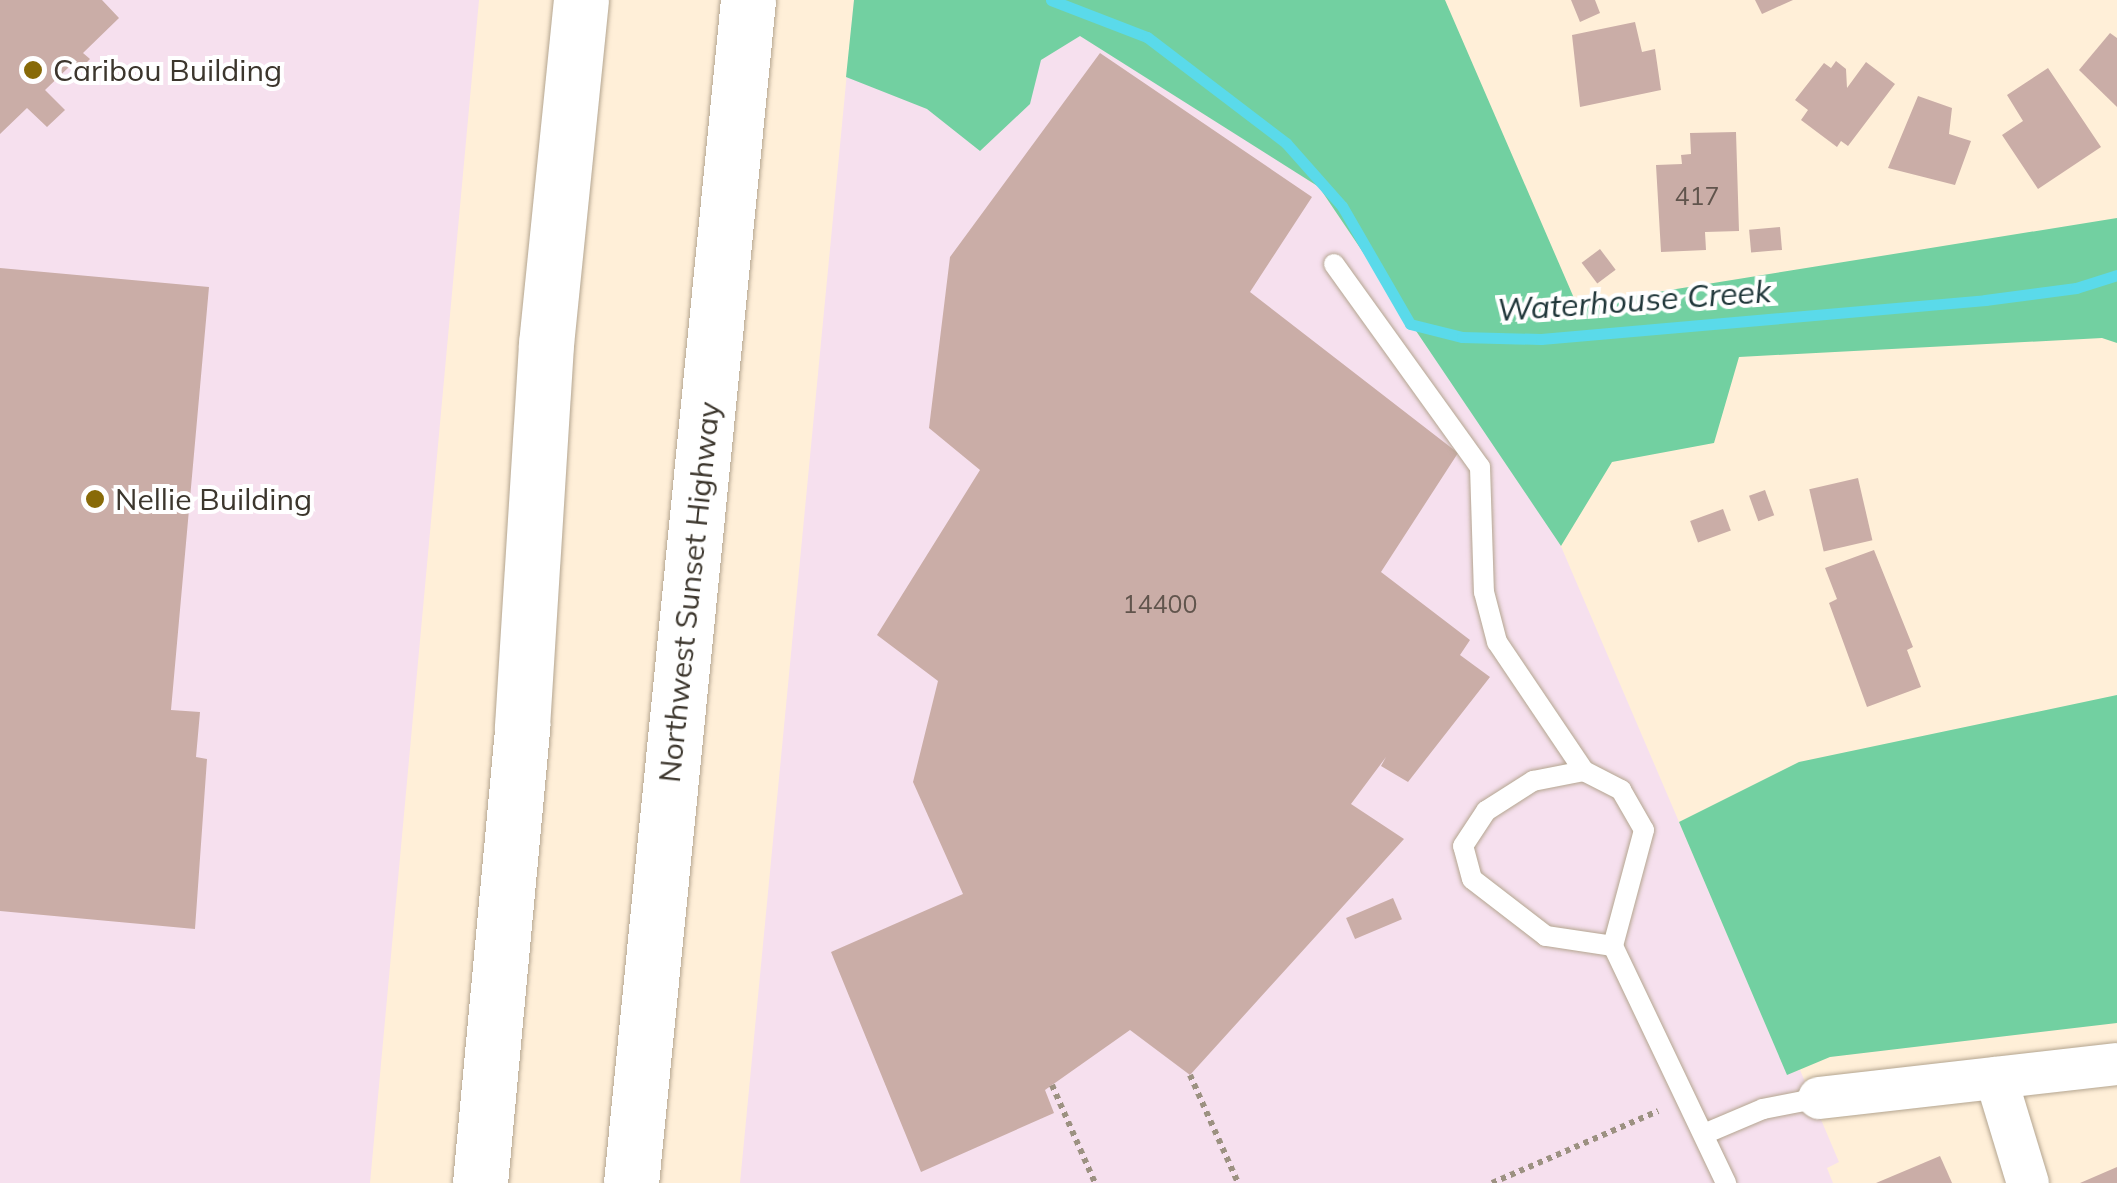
<!DOCTYPE html>
<html>
<head>
<meta charset="utf-8">
<style>
  body { margin:0 }
  #map { position:relative; width:2117px; height:1183px; overflow:hidden; background:#ffefd8; font-family:Mulish,sans-serif }
  div>[style] { position:absolute }
  [style*='--x'] { left:calc(var(--x)*1px); top:calc(var(--y)*1px); width:calc(var(--w)*1px); rotate:calc(var(--a)*1deg) }
  .commercial>* { inset:0; background:#f6e0ee }
  .forest>* { inset:0; background:#72d0a1 }
  .stream>* { height:11px; margin:-5.5px; padding:0 5.5px; transform-origin:5.5px; border-radius:5.5px; background:#5adaea }
  .building>* { inset:0; background:#caada7; transform-origin:0 0 }
  .path>* { height:6px; margin-top:-3px; transform-origin:0; background:repeating-linear-gradient(90deg,#9c9181 0 5px,transparent 0 10px) }
  .roads { filter:drop-shadow(0 0 2px #b4a590) drop-shadow(0 0 2px #b4a590) }
  .lane>* { height:20px; margin:-10px; padding:0 10px; transform-origin:10px; border-radius:10px; background:#fff }
  .street>* { height:42px; margin:-21px; padding:0 21px; transform-origin:21px; border-radius:21px; background:#fff }
  .highway>* { height:55px; margin:-27.5px; padding:0 27.5px; transform-origin:27.5px; border-radius:27.5px; background:#fff }
  .dots>* { width:28px; height:28px; translate:-50% -50%; box-sizing:border-box; border:5px solid #fff; border-radius:50% }
  span { translate:-50% -50%; white-space:nowrap; text-align:center; line-height:1.15; -webkit-text-stroke:8px #fff; paint-order:stroke }
  .number-label { font-size:25px; color:#60544c }
  .number-label span { -webkit-text-stroke-width:0 }
  .poi-label { font-size:30px; color:#3c362d }
  .left { translate:0 -50%; text-align:left }
  .street-label { font-size:30px; color:#3c362d }
  .water-label { font-size:32px; color:#1f3639; font-style:italic }
</style>
</head>
<body>
<div id="map">
  <div class="commercial">
    <i style="clip-path:polygon(0 0,479px 0,370px 1183px,0 1183px)"></i>
    <i style="clip-path:polygon(854px 0,1327px 0,1787px 1074px,1800px 1070px,1839px 1162px,1827px 1168px,1833px 1183px,740px 1183px)"></i>
  </div>
  <div class="forest">
    <i style="clip-path:polygon(854px 0,1445px 0,1577px 305px,2117px 218px,2117px 343px,2102px 338px,1739px 357px,1714px 443px,1612px 462px,1561px 546px,1319px 187px,1080px 36px,1041px 60px,1030px 104px,980px 151px,927px 109px,846px 77px)"></i>
    <i style="clip-path:polygon(2117px 695px,2117px 1023px,1830px 1057px,1787px 1075px,1679px 822px,1799px 762px)"></i>
  </div>
  <div class="stream">
    <i style="--x:1051;--y:0;--w:103;--a:21.1"></i>
    <i style="--x:1147;--y:37;--w:175;--a:37.3"></i>
    <i style="--x:1286;--y:143;--w:84;--a:48.4"></i>
    <i style="--x:1342;--y:206;--w:136;--a:60"></i>
    <i style="--x:1410;--y:324;--w:54;--a:14"></i>
    <i style="--x:1462;--y:337;--w:79;--a:1.5"></i>
    <i style="--x:1541;--y:339;--w:446;--a:-5"></i>
    <i style="--x:1985;--y:300;--w:92;--a:-7.5"></i>
    <i style="--x:2076;--y:288;--w:43;--a:-17.6"></i>
  </div>
  <div class="building">
    <i style="clip-path:polygon(0 0,102px 0,119px 18px,83px 53px,90px 59px,75px 74px,69px 67px,45px 90px,65px 110px,47px 127px,27px 108px,0 134px)"></i>
    <i style="clip-path:polygon(1571px 0,1595px 0,1600px 13px,1580px 22px)"></i>
    <i style="clip-path:polygon(1755px 0,1793px 0,1762px 14px)"></i>
    <i style="clip-path:polygon(1635px 22px,1642px 52px,1655px 49px,1661px 90px,1580px 107px,1572px 35px)"></i>
    <i style="clip-path:polygon(2110px 33px,2117px 38px,2117px 107px,2079px 70px)"></i>
    <i style="clip-path:polygon(1100px 53px,1312px 197px,1250px 292px,1458px 453px,1381px 572px,1470px 640px,1460px 655px,1490px 677px,1408px 782px,1381px 766px,1386px 757px,1351px 804px,1404px 839px,1190px 1075px,1130px 1030px,1045px 1090px,1054px 1113px,921px 1172px,831px 952px,963px 894px,913px 782px,938px 681px,877px 635px,980px 470px,929px 428px,950px 257px)"></i>
    <i style="clip-path:polygon(1836px 61px,1846px 69px,1847px 88px,1866px 62px,1895px 84px,1848px 146px,1841px 141px,1837px 147px,1801px 120px,1808px 110px,1795px 100px,1824px 63px,1831px 68px)"></i>
    <i style="clip-path:polygon(2048px 68px,2101px 147px,2038px 189px,2002px 135px,2023px 121px,2007px 95px)"></i>
    <i style="clip-path:polygon(1918px 96px,1952px 108px,1949px 134px,1971px 141px,1955px 185px,1888px 168px)"></i>
    <i style="clip-path:polygon(1736px 132px,1739px 231px,1705px 232px,1706px 250px,1661px 252px,1656px 165px,1682px 164px,1681px 155px,1691px 154px,1690px 133px)"></i>
    <i style="left:1780px;top:227px;width:23px;height:31px;rotate:85deg"></i>
    <i style="left:1600px;top:249px;width:26px;height:23px;rotate:53deg"></i>
    <i style="clip-path:polygon(0 268px,209px 287px,171px 710px,200px 712px,196px 757px,207px 759px,195px 929px,0 911px)"></i>
    <i style="left:1858px;top:478px;width:64px;height:50px;rotate:77deg"></i>
    <i style="left:1765px;top:490px;width:27px;height:17px;rotate:70deg"></i>
    <i style="left:1723px;top:509px;width:23px;height:35px;rotate:70deg"></i>
    <i style="clip-path:polygon(1874px 550px,1913px 647px,1907px 650px,1921px 687px,1867px 707px,1829px 603px,1837px 599px,1825px 568px)"></i>
    <i style="left:1393px;top:898px;width:23px;height:51px;rotate:67deg"></i>
    <i style="clip-path:polygon(1940px 1156px,1952px 1183px,1876px 1183px)"></i>
    <i style="clip-path:polygon(2117px 1167px,2117px 1183px,2080px 1183px)"></i>
  </div>
  <div class="path">
    <i style="--x:1190;--y:1075;--w:118;--a:66"></i>
    <i style="--x:1052;--y:1085;--w:107;--a:66.3"></i>
    <i style="--x:1492;--y:1183;--w:181;--a:-23.4"></i>
  </div>
  <div class="roads">
    <div class="lane">
      <i style="--x:1334;--y:264;--w:250;--a:54.3"></i>
      <i style="--x:1480;--y:467;--w:125;--a:88.2"></i>
      <i style="--x:1484;--y:592;--w:52;--a:75.4"></i>
      <i style="--x:1497;--y:642;--w:156;--a:56"></i>
      <i style="--x:1613;--y:946;--w:68;--a:-171.5"></i>
      <i style="--x:1546;--y:936;--w:93;--a:-142.4"></i>
      <i style="--x:1472;--y:879;--w:34;--a:-105"></i>
      <i style="--x:1463;--y:846;--w:42;--a:-56.7"></i>
      <i style="--x:1486;--y:811;--w:56;--a:-32.6"></i>
      <i style="--x:1533;--y:781;--w:52;--a:-11.1"></i>
      <i style="--x:1584;--y:771;--w:42;--a:27.2"></i>
      <i style="--x:1621;--y:790;--w:46;--a:60.1"></i>
      <i style="--x:1644;--y:830;--w:120;--a:105"></i>
      <i style="--x:1613;--y:946;--w:263;--a:64.5"></i>
      <i style="--x:1704;--y:1134;--w:64;--a:-23"></i>
      <i style="--x:1763;--y:1109;--w:57;--a:-11.1"></i>
    </div>
    <div class="street">
      <i style="--x:1996;--y:1078;--w:110;--a:73.1"></i>
      <i style="--x:1819;--y:1098;--w:300;--a:-6.5"></i>
    </div>
    <div class="highway">
      <i style="--x:480;--y:1183;--w:459;--a:-84.7"></i>
      <i style="--x:522;--y:726;--w:383;--a:-86.4"></i>
      <i style="--x:546;--y:344;--w:346;--a:-84.2"></i>
      <i style="--x:631;--y:1183;--w:1189;--a:-84.35"></i>
    </div>
  </div>
  <div class="dots">
    <i style="left:33px;top:70px;background:#886a08"></i>
    <i style="left:95px;top:499px;background:#886a08"></i>
  </div>
  <div class="number-label">
    <span style="left:1697px;top:196px">417</span>
    <span style="left:1160px;top:604px">14400</span>
  </div>
  <div class="poi-label">
    <span class="left" style="left:53px;top:70px">Caribou Building</span>
    <span class="left" style="left:115px;top:499px">Nellie Building</span>
  </div>
  <div class="street-label">
    <span style="left:689px;top:592px;rotate:-84deg">Northwest Sunset Highway</span>
  </div>
  <div class="water-label">
    <span style="left:1634px;top:300px;rotate:-4deg">Waterhouse Creek</span>
  </div>
</div>
</body>
</html>
